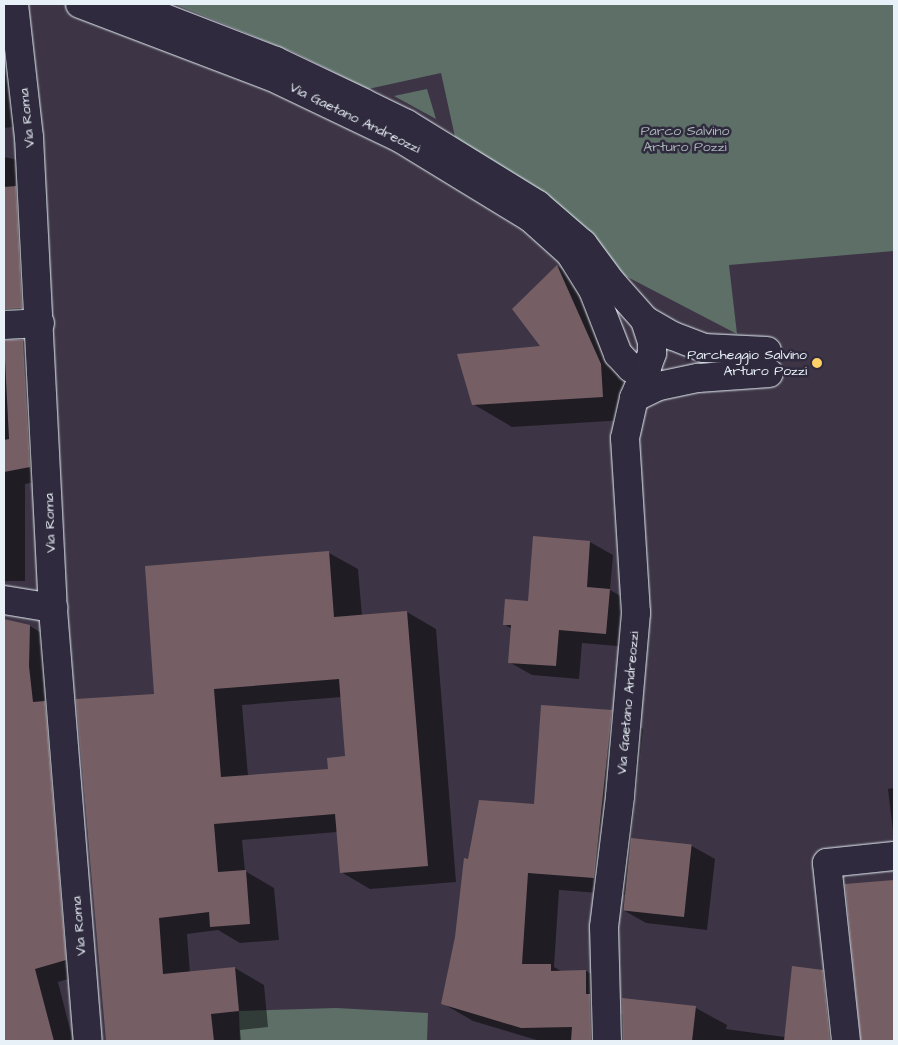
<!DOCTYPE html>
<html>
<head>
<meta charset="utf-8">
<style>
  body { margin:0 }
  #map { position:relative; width:898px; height:1045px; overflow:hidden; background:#3d3545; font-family:"Architects Daughter",sans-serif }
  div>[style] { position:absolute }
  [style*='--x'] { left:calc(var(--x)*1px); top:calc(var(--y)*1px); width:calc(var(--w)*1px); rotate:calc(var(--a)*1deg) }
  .green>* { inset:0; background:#5d6f67 }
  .shadow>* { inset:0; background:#0007 }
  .building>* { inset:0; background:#765f64; transform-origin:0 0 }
  .roads { filter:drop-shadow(0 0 1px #e8f1f8) drop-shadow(0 0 1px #e8f1f8) }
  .minor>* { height:28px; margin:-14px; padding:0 14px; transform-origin:14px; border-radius:14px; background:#2f2a3d }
  .dots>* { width:14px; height:14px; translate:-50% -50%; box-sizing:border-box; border:2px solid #2f2a3d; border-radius:50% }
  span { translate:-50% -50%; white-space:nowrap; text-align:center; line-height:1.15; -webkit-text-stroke:5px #2f2a3d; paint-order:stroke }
  .street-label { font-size:14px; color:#e8f1f8 }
  .park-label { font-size:14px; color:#a9b6b7 }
  .poi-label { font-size:14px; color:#e8f1f8 }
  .right { translate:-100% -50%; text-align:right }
  .frame { position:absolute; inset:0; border:5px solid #e8f1f8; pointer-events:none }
</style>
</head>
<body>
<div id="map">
  <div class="green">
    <i style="clip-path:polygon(174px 4px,894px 4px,894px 251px,729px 265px,737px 334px,614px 270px,586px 231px,455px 137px,441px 73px,368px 89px,293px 52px)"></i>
    <i style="clip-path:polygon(427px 89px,436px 119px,394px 96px)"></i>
    <i style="clip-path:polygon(336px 1008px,428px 1013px,427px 1041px,240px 1041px,239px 1011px)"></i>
  </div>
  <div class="shadow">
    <i style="clip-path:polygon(4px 4px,22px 126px,4px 128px)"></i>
    <i style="clip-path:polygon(4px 157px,14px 159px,35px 172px,43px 320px,9px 338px,10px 341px,23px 341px,44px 353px,51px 479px,25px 484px,25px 581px,4px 581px)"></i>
    <i style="clip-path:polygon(557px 266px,596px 289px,642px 419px,512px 427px,473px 404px,542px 347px)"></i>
    <i style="clip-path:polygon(534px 537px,590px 542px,613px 555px,610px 590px,633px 603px,629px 647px,582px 643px,579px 679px,532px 675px,509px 662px,512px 629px,504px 624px,529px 603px)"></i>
    <i style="clip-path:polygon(evenodd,329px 553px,358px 569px,362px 616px,407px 612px,436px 629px,456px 882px,370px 889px,341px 872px,337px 832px,242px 840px,245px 871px,274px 888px,279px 940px,240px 943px,218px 930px,187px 934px,190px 973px,235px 968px,264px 985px,268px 1027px,240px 1030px,241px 1041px,107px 1041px,77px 700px,155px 695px,329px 553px,342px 697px,346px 757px,329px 770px,248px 776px,242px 705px,342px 697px)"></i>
    <i style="clip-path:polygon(4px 621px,30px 626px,53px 640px,89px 973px,58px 982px,73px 1041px,4px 1041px)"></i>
    <i style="clip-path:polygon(612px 711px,643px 729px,631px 839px,692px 846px,715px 859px,707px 930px,646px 923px,623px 910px,625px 895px,559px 890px,554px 967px,563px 972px,586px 971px,617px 989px,617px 1011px,623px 1015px,623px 999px,696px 1008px,727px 1025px,726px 1029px,785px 1037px,822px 971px,853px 989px,859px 1041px,540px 1041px,473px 1021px,442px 1003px,457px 937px,469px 860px,536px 806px)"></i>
    <i style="clip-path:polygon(894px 788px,894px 840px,888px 789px)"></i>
    <i style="clip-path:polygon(894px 881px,894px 1041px,862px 1041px,846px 885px)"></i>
  </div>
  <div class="building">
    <i style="clip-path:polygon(16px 186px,22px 308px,4px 309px,4px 187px)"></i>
    <i style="clip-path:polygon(557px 265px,601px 364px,603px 397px,472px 405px,457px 354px,540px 346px,512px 309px)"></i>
    <i style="clip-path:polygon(4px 340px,23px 340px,30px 467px,4px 472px,4px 440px,9px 439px)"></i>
    <i style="clip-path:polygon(533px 536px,590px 541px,587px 587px,610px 589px,606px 634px,559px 630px,556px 666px,508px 663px,511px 625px,503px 625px,505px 599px,528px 601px)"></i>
    <i style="clip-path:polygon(evenodd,329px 551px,334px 617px,407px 611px,428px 866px,340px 873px,335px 814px,214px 824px,218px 872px,246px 870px,250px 924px,210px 927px,209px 912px,159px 918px,163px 974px,235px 967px,239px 1011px,211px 1014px,214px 1041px,106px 1041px,76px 699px,154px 694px,145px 566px,329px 551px,339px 679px,345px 756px,327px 758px,328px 769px,221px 777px,214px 689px,339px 679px)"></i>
    <i style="clip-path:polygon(4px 619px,30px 625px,29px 666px,33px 702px,45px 701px,66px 960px,35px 969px,54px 1041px,4px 1041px)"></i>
    <i style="clip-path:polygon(541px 705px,612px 710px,594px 878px,528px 873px,522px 964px,551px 964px,551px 971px,586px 970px,586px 994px,590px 994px,591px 1041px,571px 1041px,572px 1027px,521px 1028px,441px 1004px,455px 937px,464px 858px,468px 859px,479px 800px,534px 804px)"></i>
    <i style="left:631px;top:838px;width:61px;height:73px;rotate:6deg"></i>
    <i style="clip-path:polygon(894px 880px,894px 1041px,861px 1041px,845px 884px)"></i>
    <i style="clip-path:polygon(792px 966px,823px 970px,830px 1041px,784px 1041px)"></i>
    <i style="clip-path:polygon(622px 998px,696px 1006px,692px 1041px,623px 1041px)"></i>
  </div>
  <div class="roads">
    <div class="minor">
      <i style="--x:14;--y:4;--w:134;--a:83.6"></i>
      <i style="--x:29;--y:137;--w:461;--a:87.1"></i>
      <i style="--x:52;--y:597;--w:445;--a:85.4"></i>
      <i style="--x:80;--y:4;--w:203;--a:20.8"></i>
      <i style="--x:270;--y:76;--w:144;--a:25.5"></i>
      <i style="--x:400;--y:138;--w:153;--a:31.4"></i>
      <i style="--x:531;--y:218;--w:52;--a:41.9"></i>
      <i style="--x:570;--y:253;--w:44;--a:58.1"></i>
      <i style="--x:593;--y:290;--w:69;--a:68.7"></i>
      <i style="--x:618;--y:354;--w:19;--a:47"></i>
      <i style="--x:631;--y:368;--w:16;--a:-4"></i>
      <i style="--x:647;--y:367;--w:15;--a:-70"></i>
      <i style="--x:652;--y:353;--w:11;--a:-90"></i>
      <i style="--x:652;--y:342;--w:23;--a:-108"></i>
      <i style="--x:645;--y:320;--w:50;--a:-131.7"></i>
      <i style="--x:612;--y:283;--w:49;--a:-126.6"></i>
      <i style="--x:583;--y:244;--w:60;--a:-139.1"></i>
      <i style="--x:538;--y:205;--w:154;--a:-148.3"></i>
      <i style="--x:407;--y:124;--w:48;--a:-154"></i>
      <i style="--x:364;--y:103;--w:98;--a:-154.5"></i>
      <i style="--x:276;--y:61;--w:159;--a:-158.9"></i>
      <i style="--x:645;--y:320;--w:32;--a:30"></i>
      <i style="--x:673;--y:336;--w:33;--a:21"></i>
      <i style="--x:704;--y:348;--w:63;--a:2.7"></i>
      <i style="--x:4;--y:325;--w:36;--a:-3"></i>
      <i style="--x:634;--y:398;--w:28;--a:-26"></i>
      <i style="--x:659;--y:386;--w:40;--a:-12"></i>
      <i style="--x:698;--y:378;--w:71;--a:-4"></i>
      <i style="--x:4;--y:600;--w:50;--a:9.3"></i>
      <i style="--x:607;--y:1041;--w:114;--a:-91.5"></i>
      <i style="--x:604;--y:927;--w:132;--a:-83"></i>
      <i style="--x:620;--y:796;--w:184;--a:-85"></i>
      <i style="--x:636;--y:613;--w:175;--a:-93.6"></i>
      <i style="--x:625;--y:438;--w:41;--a:-77.3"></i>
      <i style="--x:634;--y:398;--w:34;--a:-67"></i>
      <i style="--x:846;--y:1041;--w:179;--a:-96.1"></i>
      <i style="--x:827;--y:863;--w:67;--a:-6"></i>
    </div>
  </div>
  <div class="dots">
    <i style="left:817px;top:363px;background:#ffd166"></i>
  </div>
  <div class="street-label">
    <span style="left:27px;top:118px;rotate:-96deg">Via Roma</span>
    <span style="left:355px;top:118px;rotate:26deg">Via Gaetano Andreozzi</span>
    <span style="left:50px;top:523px;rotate:-92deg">Via Roma</span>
    <span style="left:628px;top:703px;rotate:-85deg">Via Gaetano Andreozzi</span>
    <span style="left:79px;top:926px;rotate:-95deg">Via Roma</span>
  </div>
  <div class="park-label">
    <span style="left:685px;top:139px">Parco Salvino<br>Arturo Pozzi</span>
  </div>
  <div class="poi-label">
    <span class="right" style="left:807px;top:363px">Parcheggio Salvino<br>Arturo Pozzi</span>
  </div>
  <div class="frame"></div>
</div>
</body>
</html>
